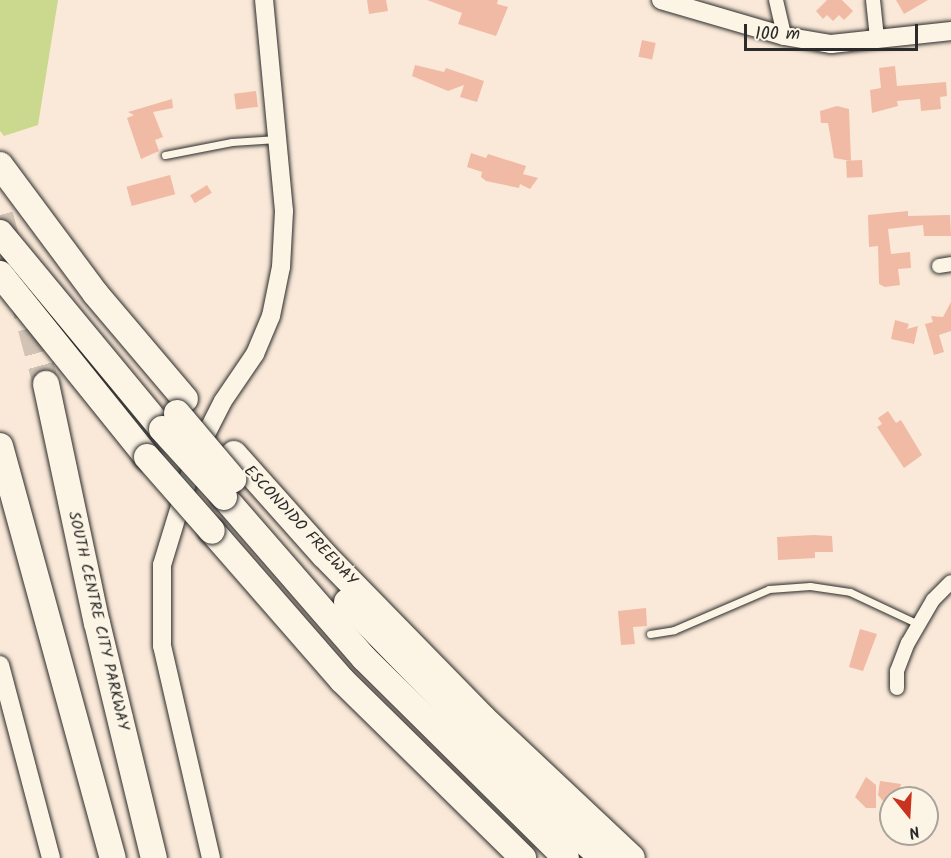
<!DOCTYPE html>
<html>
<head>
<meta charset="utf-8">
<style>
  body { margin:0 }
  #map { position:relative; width:951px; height:858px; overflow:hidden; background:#fae9d8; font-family:Kalam,sans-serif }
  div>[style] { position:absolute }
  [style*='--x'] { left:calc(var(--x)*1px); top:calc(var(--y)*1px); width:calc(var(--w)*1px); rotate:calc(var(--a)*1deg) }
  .green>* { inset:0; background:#cad98d }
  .building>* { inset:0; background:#f0baa4; transform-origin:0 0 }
  .motorway-tunnel>* { height:26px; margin-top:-13px; transform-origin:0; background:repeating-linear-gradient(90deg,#d1c3b5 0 26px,transparent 0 39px) }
  .roads { filter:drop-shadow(0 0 2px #2b2b2b) drop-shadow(0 0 2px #2b2b2b) }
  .service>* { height:7px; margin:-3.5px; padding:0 3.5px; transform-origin:3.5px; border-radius:3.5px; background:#fcf5e5 }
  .minor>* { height:14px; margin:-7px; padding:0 7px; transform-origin:7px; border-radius:7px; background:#fcf5e5 }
  .tertiary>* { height:18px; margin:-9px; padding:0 9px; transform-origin:9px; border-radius:9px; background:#fcf5e5 }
  .motorway>* { height:26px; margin:-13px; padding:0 13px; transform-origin:13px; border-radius:13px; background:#fcf5e5 }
  .bridges { filter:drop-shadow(0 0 2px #2b2b2b) drop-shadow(0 0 2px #2b2b2b) }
  .motorway-bridge>* { height:26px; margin:-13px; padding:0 13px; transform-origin:13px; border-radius:13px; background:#fcf5e5 }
  span { translate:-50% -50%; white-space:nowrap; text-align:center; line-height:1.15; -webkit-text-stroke:4.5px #fcf5e5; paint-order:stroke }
  .street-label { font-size:16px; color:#2b2b2b }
  .north { position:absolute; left:879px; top:786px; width:60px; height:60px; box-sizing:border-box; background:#fcf5e5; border:2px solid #a8a49b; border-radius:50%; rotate:162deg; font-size:16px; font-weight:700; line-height:24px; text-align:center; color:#2b2b2b }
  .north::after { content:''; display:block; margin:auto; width:21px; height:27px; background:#c8321e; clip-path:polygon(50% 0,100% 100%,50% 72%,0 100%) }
  .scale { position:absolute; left:744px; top:24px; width:174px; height:27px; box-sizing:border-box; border:3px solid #2b2b2b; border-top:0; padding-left:8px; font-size:18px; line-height:21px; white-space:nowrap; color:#2b2b2b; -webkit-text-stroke:4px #fcf5e5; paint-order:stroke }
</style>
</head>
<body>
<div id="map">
  <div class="green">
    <i style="clip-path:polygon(0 0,58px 0,38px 125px,4px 136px,0 131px)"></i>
  </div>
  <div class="building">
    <i style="clip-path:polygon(367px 0,386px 0,388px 11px,369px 14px)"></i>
    <i style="clip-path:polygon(427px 0,498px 0,497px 4px,508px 7px,496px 36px,458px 24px,462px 13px)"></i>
    <i style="clip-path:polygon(827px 0,842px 0,853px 11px,844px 20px,839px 15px,833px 21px,827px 15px,823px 19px,816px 11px)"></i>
    <i style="clip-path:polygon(896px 0,928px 0,904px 14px)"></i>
    <i style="left:642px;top:40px;width:14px;height:17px;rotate:12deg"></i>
    <i style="clip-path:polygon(415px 65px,444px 72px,446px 68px,484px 81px,477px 102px,460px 97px,464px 85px,448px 91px,412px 76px)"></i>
    <i style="clip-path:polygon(895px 66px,897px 86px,946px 82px,947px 96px,940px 97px,941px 109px,921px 111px,920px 99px,897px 101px,898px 106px,872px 113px,870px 90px,881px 88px,879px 68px)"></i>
    <i style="left:256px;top:91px;width:16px;height:22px;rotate:83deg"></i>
    <i style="clip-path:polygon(172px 99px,173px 108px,153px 112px,163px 137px,155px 140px,159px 151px,141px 159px,127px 118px,134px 115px,128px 112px)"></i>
    <i style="clip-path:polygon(837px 106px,849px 109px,851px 161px,834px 158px,828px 123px,821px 123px,820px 111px)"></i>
    <i style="clip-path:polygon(471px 153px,486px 158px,488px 154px,526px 166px,523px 174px,538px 178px,530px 189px,520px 184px,519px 188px,486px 181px,481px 177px,482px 172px,467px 167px)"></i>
    <i style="left:862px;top:160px;width:17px;height:16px;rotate:87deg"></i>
    <i style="left:170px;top:175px;width:20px;height:45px;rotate:75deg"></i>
    <i style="left:207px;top:185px;width:9px;height:20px;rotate:58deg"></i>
    <i style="clip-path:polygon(908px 211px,908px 216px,950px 215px,951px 236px,924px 236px,923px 225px,888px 229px,891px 254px,910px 252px,911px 268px,898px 269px,900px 285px,885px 287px,879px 284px,878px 246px,869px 247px,868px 215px)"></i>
    <i style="clip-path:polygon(951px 302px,951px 331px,939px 335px,944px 352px,934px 355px,925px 324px,933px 322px,931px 316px,943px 317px)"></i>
    <i style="clip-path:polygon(895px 320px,909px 324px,907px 329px,918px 326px,914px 344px,891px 339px)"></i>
    <i style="clip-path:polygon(888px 411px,896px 423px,901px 420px,922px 455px,904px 468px,877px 427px,882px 424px,878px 418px)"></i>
    <i style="clip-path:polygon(814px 535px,832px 536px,833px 552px,815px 552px,815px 558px,778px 560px,777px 537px)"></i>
    <i style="clip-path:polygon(646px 608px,647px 626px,633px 627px,635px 644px,621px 645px,618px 611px)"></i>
    <i style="clip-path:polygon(860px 629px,877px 634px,863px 671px,849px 667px)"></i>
    <i style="clip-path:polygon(866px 777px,876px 785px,876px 808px,866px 808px,855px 797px)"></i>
    <i style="clip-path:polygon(880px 781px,901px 784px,899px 791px,905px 798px,891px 798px,891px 811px,878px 795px)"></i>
  </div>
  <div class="motorway-tunnel">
    <i style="--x:0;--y:215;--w:175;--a:74.8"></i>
  </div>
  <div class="roads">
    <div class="service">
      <i style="--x:165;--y:155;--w:68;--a:-11"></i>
      <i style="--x:232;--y:142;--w:45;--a:-3.8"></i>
      <i style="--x:650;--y:634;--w:24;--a:-9"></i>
      <i style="--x:674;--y:630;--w:103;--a:-23.3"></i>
      <i style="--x:769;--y:589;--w:41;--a:-4.2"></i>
      <i style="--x:810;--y:586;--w:40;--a:8.5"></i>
      <i style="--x:850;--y:592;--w:75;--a:25.2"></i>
    </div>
    <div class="minor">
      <i style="--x:776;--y:0;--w:37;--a:77"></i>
      <i style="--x:873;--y:0;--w:38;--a:84"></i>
      <i style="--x:939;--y:266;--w:12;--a:-9"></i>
      <i style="--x:897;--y:688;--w:17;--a:-90"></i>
      <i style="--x:897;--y:671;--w:30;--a:-69"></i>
      <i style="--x:908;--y:643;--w:50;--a:-59.8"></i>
      <i style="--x:933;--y:600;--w:25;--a:-45"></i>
    </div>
    <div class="tertiary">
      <i style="--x:661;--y:0;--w:128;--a:16.3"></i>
      <i style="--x:784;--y:36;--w:48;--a:9.7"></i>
      <i style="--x:831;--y:44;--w:121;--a:-6.2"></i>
      <i style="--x:0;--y:665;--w:200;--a:75.2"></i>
      <i style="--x:211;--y:858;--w:218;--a:-103"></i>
      <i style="--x:162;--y:646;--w:81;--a:-90"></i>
      <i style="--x:162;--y:565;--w:116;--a:-73"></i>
      <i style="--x:196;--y:454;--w:59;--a:-63"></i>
      <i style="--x:223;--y:401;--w:57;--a:-55.8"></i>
      <i style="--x:255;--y:354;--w:41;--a:-67.2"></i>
      <i style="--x:271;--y:316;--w:50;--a:-78.5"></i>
      <i style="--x:281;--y:267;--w:56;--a:-86.9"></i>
      <i style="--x:284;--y:211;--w:212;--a:-95.4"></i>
    </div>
    <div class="motorway">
      <i style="--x:0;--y:165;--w:159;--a:53.4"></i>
      <i style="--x:95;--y:293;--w:139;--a:49.7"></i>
      <i style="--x:0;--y:233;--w:254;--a:50.4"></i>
      <i style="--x:0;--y:274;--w:235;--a:51.2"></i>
      <i style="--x:46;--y:384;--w:244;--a:78"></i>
      <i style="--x:97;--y:623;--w:242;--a:76.4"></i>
      <i style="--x:0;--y:446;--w:427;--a:74.7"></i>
      <i style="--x:234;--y:454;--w:135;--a:48.3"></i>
      <i style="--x:324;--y:555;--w:228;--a:45.7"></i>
      <i style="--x:483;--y:718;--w:204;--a:43.2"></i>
      <i style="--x:224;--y:497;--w:213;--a:49"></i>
      <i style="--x:364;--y:658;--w:284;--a:44.7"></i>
      <i style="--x:212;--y:531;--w:198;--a:48.9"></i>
      <i style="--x:342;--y:680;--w:254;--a:44.5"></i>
      <i style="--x:347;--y:602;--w:310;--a:45.7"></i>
      <i style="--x:564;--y:824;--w:52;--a:41.1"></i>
    </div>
  </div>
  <div class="bridges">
    <div class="motorway-bridge">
      <i style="--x:177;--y:413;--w:87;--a:49.7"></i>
      <i style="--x:162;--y:429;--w:92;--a:47.6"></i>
      <i style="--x:147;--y:457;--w:98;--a:48.7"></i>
    </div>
  </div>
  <div class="street-label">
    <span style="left:300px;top:526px;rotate:47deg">ESCONDIDO FREEWAY</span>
    <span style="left:98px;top:621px;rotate:77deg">SOUTH CENTRE CITY PARKWAY</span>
  </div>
  <div class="north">N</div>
  <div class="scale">100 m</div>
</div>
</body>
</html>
